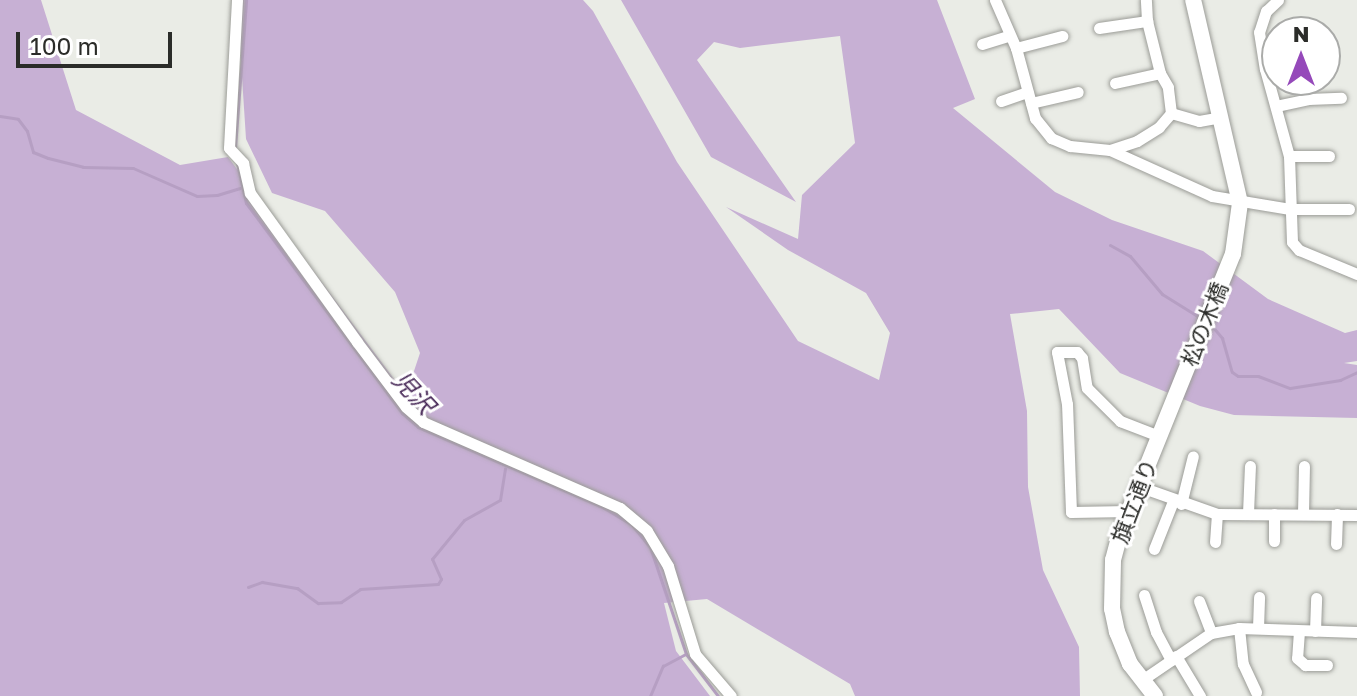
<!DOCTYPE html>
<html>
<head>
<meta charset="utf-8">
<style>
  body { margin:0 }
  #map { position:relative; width:1357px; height:696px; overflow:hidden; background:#eaece6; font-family:"Golos Text","Noto Sans JP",sans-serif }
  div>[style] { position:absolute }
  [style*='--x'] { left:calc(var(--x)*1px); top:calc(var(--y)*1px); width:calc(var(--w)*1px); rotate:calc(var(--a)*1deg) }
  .forest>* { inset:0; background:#c7b0d4 }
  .stream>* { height:3px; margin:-1.5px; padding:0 1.5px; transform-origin:1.5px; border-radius:1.5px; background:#b69fc3 }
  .roads { filter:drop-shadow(0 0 2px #9b9c97) drop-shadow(0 0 2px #9b9c97) }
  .street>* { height:11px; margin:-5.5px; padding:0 5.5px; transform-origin:5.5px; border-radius:5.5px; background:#fff }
  .secondary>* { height:16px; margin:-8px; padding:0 8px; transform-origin:8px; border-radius:8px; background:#fff }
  span { translate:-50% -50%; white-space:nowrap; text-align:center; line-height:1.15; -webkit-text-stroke:6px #fff; paint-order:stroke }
  .street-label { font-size:22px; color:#2b2c29 }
  .water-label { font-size:24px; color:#482958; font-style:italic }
  .north { position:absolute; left:1261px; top:16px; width:80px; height:80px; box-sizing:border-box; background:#fff; border:2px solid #aaaba9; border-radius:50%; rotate:0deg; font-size:22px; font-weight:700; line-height:32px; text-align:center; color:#2b2c29 }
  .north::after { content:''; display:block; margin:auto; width:28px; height:36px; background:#9549ba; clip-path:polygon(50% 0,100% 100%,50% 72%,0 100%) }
  .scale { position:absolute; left:16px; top:32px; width:156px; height:36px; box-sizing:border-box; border:4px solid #2b2c29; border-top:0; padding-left:10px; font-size:24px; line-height:28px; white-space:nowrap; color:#2b2c29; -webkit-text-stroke:6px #fff; paint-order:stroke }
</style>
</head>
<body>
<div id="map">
  <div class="forest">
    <i style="clip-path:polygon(0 0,41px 0,76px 110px,180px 165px,228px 157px,406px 395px,420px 353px,395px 292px,325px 211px,272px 193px,246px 139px,237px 0,583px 0,593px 11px,677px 162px,798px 341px,879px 380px,890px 333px,866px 293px,788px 250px,726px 207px,798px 239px,802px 195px,855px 143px,840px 36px,740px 48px,714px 42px,697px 60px,796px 202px,711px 157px,621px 0,937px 0,975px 99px,953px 108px,1055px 192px,1112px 220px,1203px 251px,1268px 299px,1345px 333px,1357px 330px,1357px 361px,1344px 363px,1357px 365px,1357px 418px,1234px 415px,1200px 406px,1120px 373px,1059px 309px,1010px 314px,1027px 411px,1028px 487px,1043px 570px,1079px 647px,1080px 696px,855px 696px,850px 684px,707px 599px,664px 603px,676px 651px,710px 696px,0 696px)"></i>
  </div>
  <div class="stream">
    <i style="--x:0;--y:116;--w:18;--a:9"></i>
    <i style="--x:18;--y:119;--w:15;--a:53"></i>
    <i style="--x:27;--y:131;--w:22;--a:74"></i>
    <i style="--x:33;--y:152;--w:16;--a:22"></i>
    <i style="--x:48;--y:158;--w:36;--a:14"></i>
    <i style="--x:83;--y:167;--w:50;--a:1.1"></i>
    <i style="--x:133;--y:168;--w:70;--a:23.6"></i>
    <i style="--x:197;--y:196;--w:20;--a:-3"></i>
    <i style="--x:217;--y:195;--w:24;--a:-17"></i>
    <i style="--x:235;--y:148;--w:148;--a:-85.7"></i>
    <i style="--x:236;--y:159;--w:45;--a:77.2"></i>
    <i style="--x:246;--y:203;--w:262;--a:53.4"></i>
    <i style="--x:402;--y:413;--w:21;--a:41"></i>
    <i style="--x:418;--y:427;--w:203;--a:23.5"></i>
    <i style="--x:604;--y:508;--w:33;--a:31"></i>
    <i style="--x:632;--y:525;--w:28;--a:51"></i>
    <i style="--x:650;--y:547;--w:113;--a:71.4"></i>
    <i style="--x:686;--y:654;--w:53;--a:52.7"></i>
    <i style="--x:1110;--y:245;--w:23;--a:29"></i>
    <i style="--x:1130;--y:256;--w:50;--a:49.9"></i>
    <i style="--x:1162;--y:294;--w:44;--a:31.9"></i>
    <i style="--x:1212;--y:326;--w:16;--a:50"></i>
    <i style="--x:1222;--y:338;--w:35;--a:74"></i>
    <i style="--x:1232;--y:372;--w:7;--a:34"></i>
    <i style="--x:1238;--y:376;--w:20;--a:0"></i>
    <i style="--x:1258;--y:376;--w:34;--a:21"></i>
    <i style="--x:1290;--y:388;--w:51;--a:-9.1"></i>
    <i style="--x:1340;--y:380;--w:19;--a:-25"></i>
    <i style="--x:248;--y:587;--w:15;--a:-20"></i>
    <i style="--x:262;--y:582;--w:36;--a:10"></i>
    <i style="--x:297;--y:588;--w:26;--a:36"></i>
    <i style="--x:318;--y:603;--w:23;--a:-2"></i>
    <i style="--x:341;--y:602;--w:23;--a:-34"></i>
    <i style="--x:360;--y:589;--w:78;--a:-3.7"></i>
    <i style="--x:438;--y:584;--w:6;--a:-59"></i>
    <i style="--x:441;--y:579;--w:22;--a:-114"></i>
    <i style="--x:432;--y:559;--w:50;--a:-50.6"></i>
    <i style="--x:464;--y:520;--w:41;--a:-29.1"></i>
    <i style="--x:500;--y:500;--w:32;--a:-81"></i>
    <i style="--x:650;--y:696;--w:33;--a:-67"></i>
    <i style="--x:663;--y:666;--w:26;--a:-28"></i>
  </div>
  <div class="roads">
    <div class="street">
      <i style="--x:237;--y:0;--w:148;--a:93.1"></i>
      <i style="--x:229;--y:148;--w:21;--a:47"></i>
      <i style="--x:243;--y:163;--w:31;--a:77"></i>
      <i style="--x:250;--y:193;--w:183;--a:54.3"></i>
      <i style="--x:357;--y:342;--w:81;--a:53"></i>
      <i style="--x:406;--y:407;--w:23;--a:41"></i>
      <i style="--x:423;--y:422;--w:215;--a:23.6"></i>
      <i style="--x:620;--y:508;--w:35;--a:40"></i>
      <i style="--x:647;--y:531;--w:41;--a:59"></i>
      <i style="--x:668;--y:566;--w:92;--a:72.9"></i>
      <i style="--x:695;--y:654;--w:55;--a:49.4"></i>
      <i style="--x:995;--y:0;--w:52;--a:66.4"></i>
      <i style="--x:1016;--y:48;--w:73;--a:74.8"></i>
      <i style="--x:1035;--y:118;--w:26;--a:51"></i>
      <i style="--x:1051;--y:138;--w:21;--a:23"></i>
      <i style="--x:1070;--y:146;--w:40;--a:5.7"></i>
      <i style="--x:1110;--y:150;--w:112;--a:24.3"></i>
      <i style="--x:1212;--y:196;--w:79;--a:9.5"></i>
      <i style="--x:1290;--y:209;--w:59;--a:0"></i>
      <i style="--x:1278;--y:0;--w:16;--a:137"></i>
      <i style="--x:1266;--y:11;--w:22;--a:108"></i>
      <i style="--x:1259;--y:32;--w:37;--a:81"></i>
      <i style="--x:1265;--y:69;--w:90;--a:74.6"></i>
      <i style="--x:1289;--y:156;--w:86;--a:88"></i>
      <i style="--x:1292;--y:242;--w:11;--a:49"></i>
      <i style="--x:1299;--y:250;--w:63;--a:22.5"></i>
      <i style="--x:1099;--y:28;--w:49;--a:-8.3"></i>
      <i style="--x:982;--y:44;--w:27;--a:-17"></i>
      <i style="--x:1016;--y:48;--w:48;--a:-14.6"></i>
      <i style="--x:1263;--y:55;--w:14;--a:-12"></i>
      <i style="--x:1115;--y:83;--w:46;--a:-12.5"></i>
      <i style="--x:1001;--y:101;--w:28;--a:-19"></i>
      <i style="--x:1031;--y:103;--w:48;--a:-13.2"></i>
      <i style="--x:1276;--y:106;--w:33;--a:-12"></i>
      <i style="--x:1308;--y:99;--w:33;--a:-2"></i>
      <i style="--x:1171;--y:113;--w:29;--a:16"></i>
      <i style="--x:1199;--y:121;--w:22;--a:-10"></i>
      <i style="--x:1110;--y:150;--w:28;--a:-18"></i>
      <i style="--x:1137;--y:141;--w:26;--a:-32"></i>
      <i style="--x:1159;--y:127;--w:18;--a:-49"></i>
      <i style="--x:1171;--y:113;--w:26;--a:-97"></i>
      <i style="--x:1168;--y:87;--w:16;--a:-120"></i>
      <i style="--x:1160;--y:73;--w:54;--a:-104"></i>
      <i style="--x:1147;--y:21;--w:21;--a:-93"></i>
      <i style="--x:1289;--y:156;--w:40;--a:0"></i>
      <i style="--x:1138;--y:486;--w:84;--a:19.5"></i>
      <i style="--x:1217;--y:514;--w:140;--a:0.4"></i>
      <i style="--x:1181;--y:504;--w:49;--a:-76"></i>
      <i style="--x:1129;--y:511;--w:58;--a:179"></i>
      <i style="--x:1071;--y:512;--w:108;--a:-92.1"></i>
      <i style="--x:1067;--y:404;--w:53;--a:-100.9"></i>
      <i style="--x:1057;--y:352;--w:20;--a:0"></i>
      <i style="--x:1077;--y:352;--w:8;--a:50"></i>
      <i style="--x:1082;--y:358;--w:30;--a:81"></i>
      <i style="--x:1087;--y:388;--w:47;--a:45"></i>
      <i style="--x:1120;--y:421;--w:42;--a:21"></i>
      <i style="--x:1248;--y:513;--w:47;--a:-87.6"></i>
      <i style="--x:1303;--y:513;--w:47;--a:-88.8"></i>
      <i style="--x:1274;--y:541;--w:27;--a:-90"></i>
      <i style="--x:1215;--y:542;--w:28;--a:-86"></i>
      <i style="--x:1336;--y:544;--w:30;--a:-88"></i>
      <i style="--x:1154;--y:549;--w:52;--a:-68.4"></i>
      <i style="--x:1144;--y:595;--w:39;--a:72"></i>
      <i style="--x:1156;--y:632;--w:32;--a:62"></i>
      <i style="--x:1199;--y:601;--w:34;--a:69"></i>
      <i style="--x:1239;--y:628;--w:36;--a:84"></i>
      <i style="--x:1243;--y:664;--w:31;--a:65"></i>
      <i style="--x:1258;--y:628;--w:31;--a:-88"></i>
      <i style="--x:1299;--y:631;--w:27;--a:94"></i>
      <i style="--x:1297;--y:658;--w:11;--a:41"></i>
      <i style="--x:1305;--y:665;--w:22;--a:0"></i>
      <i style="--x:1315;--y:631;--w:33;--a:-88"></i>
      <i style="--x:1176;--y:656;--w:47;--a:59"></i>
      <i style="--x:1142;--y:680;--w:83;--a:-34.3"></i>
      <i style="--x:1211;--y:633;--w:28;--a:-10"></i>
      <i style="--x:1239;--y:628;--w:118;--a:1.9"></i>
    </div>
    <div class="secondary">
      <i style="--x:1155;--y:696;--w:41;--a:-128"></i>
      <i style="--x:1130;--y:664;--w:35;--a:-112"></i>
      <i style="--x:1117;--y:632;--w:24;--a:-102"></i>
      <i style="--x:1112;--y:609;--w:49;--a:-88.8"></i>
      <i style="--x:1113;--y:560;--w:30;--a:-75"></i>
      <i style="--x:1121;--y:531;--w:299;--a:-68"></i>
      <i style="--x:1233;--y:254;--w:51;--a:-82.2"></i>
      <i style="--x:1240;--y:203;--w:208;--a:-103"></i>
    </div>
  </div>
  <div class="street-label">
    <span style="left:1204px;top:324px;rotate:-68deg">松の木橋</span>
    <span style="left:1134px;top:501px;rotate:-69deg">旗立通り</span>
  </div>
  <div class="water-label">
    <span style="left:414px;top:392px;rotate:47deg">児沢</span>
  </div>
  <div class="north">N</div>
  <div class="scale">100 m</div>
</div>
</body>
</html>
